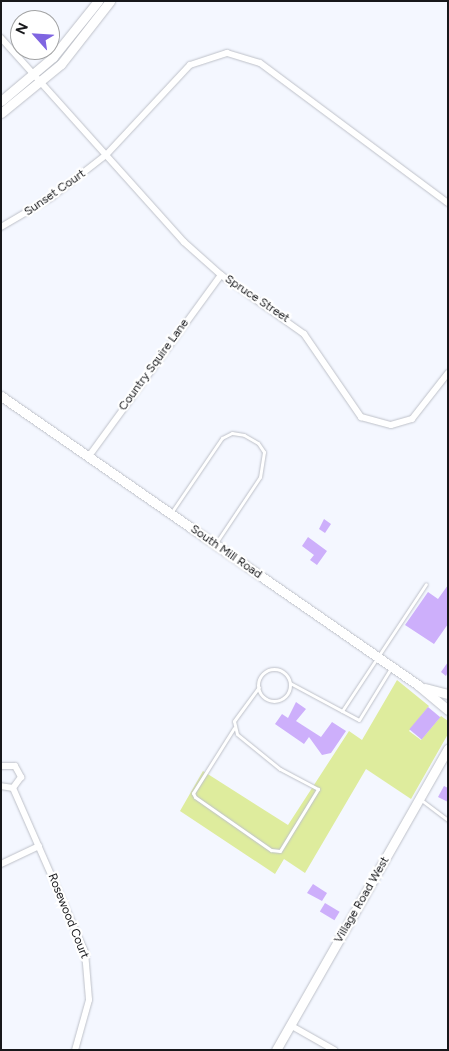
<!DOCTYPE html>
<html>
<head>
<meta charset="utf-8">
<style>
  body { margin:0 }
  #map { position:relative; width:449px; height:1051px; overflow:hidden; background:#f4f7ff; font-family:Figtree,sans-serif }
  div>[style] { position:absolute }
  [style*='--x'] { left:calc(var(--x)*1px); top:calc(var(--y)*1px); width:calc(var(--w)*1px); rotate:calc(var(--a)*1deg) }
  .green>* { inset:0; background:#deec9d }
  .building>* { inset:0; background:#cdaffb; transform-origin:0 0 }
  .roads { filter:drop-shadow(0 0 1px #bec1c9) drop-shadow(0 0 1px #bec1c9) }
  .lane>* { height:3px; margin:-1.5px; padding:0 1.5px; transform-origin:1.5px; border-radius:1.5px; background:#fff }
  .lane>.ring { margin:-1.5px; padding:0; box-sizing:content-box; background:none; border:3px solid #fff; border-radius:50% }
  .street>* { height:6px; margin:-3px; padding:0 3px; transform-origin:3px; border-radius:3px; background:#fff }
  .secondary>* { height:9px; margin:-4.5px; padding:0 4.5px; transform-origin:4.5px; border-radius:4.5px; background:#fff }
  span { translate:-50% -50%; white-space:nowrap; text-align:center; line-height:1.15; -webkit-text-stroke:4.5px #fff; paint-order:stroke }
  .street-label { font-size:12px; color:#17181b }
  .frame { position:absolute; inset:0; border:2px solid #17181b; pointer-events:none }
  .north { position:absolute; left:10px; top:10px; width:50px; height:50px; box-sizing:border-box; background:#fff; border:1px solid #a2a3a4; border-radius:50%; rotate:296deg; font-size:14px; font-weight:700; line-height:20px; text-align:center; color:#17181b }
  .north::after { content:''; display:block; margin:auto; width:18px; height:22px; background:#7f65e1; clip-path:polygon(50% 0,100% 100%,50% 72%,0 100%) }
</style>
</head>
<body>
<div id="map">
  <div class="green">
    <i style="clip-path:polygon(397px 680px,429px 706px,409px 731px,421px 740px,441px 716px,448px 721px,448px 734px,411px 799px,366px 769px,305px 873px,284px 859px,275px 874px,180px 811px,203px 771px,288px 825px,349px 731px,362px 740px)"></i>
  </div>
  <div class="building">
    <i style="clip-path:polygon(324px 519px,331px 524px,325px 533px,319px 529px)"></i>
    <i style="clip-path:polygon(308px 537px,327px 551px,317px 565px,310px 560px,314px 555px,302px 546px)"></i>
    <i style="clip-path:polygon(448px 585px,448px 624px,434px 644px,405px 625px,428px 592px,438px 599px)"></i>
    <i style="clip-path:polygon(448px 662px,448px 672px,446px 676px,441px 672px)"></i>
    <i style="clip-path:polygon(296px 702px,306px 709px,296px 721px,321px 737px,332px 722px,346px 731px,331px 753px,322px 755px,309px 737px,304px 744px,275px 724px,282px 714px,288px 718px)"></i>
    <i style="left:428px;top:707px;width:16px;height:29px;rotate:40deg"></i>
    <i style="clip-path:polygon(444px 786px,448px 788px,448px 802px,438px 797px)"></i>
    <i style="clip-path:polygon(313px 884px,327px 893px,322px 901px,307px 893px)"></i>
    <i style="left:325px;top:903px;width:17px;height:10px;rotate:31deg"></i>
  </div>
  <div class="roads">
    <div class="lane">
      <i style="--x:171;--y:513;--w:91;--a:-55.8"></i>
      <i style="--x:222;--y:438;--w:11;--a:-27"></i>
      <i style="--x:232;--y:433;--w:12;--a:9"></i>
      <i style="--x:244;--y:435;--w:16;--a:30"></i>
      <i style="--x:258;--y:443;--w:11;--a:56"></i>
      <i style="--x:264;--y:452;--w:25;--a:99"></i>
      <i style="--x:260;--y:477;--w:79;--a:123.7"></i>
      <i class="ring" style="left:258px;top:669px;width:29px;height:29px"></i>
      <i style="--x:290;--y:683;--w:78;--a:28.2"></i>
      <i style="--x:359;--y:720;--w:61;--a:-58.4"></i>
      <i style="--x:342;--y:711;--w:152;--a:-56.5"></i>
      <i style="--x:234;--y:728;--w:77;--a:122.2"></i>
      <i style="--x:193;--y:793;--w:4;--a:63"></i>
      <i style="--x:195;--y:797;--w:93;--a:34.9"></i>
      <i style="--x:271;--y:850;--w:9;--a:6"></i>
      <i style="--x:280;--y:851;--w:73;--a:-58.5"></i>
      <i style="--x:318;--y:789;--w:43;--a:-152.2"></i>
      <i style="--x:280;--y:769;--w:55;--a:-140.9"></i>
      <i style="--x:237;--y:734;--w:13;--a:-103"></i>
      <i style="--x:234;--y:721;--w:42;--a:-53.7"></i>
      <i style="--x:420;--y:799;--w:35;--a:37"></i>
    </div>
    <div class="street">
      <i style="--x:1;--y:38;--w:274;--a:48.1"></i>
      <i style="--x:184;--y:242;--w:50;--a:41.7"></i>
      <i style="--x:221;--y:275;--w:102;--a:35.4"></i>
      <i style="--x:304;--y:334;--w:101;--a:55.5"></i>
      <i style="--x:361;--y:417;--w:31;--a:15"></i>
      <i style="--x:391;--y:425;--w:22;--a:-16"></i>
      <i style="--x:412;--y:419;--w:58;--a:-52"></i>
      <i style="--x:1;--y:227;--w:59;--a:-30.5"></i>
      <i style="--x:52;--y:197;--w:68;--a:-37.9"></i>
      <i style="--x:106;--y:155;--w:123;--a:-47"></i>
      <i style="--x:190;--y:65;--w:39;--a:-18"></i>
      <i style="--x:227;--y:53;--w:34;--a:17"></i>
      <i style="--x:260;--y:63;--w:234;--a:36.7"></i>
      <i style="--x:89;--y:456;--w:224;--a:-53.9"></i>
      <i style="--x:1;--y:766;--w:14;--a:0"></i>
      <i style="--x:15;--y:766;--w:13;--a:61"></i>
      <i style="--x:21;--y:777;--w:14;--a:126"></i>
      <i style="--x:13;--y:788;--w:12;--a:-171"></i>
      <i style="--x:13;--y:788;--w:179;--a:66.3"></i>
      <i style="--x:85;--y:952;--w:48;--a:85.2"></i>
      <i style="--x:89;--y:1000;--w:52;--a:105.6"></i>
      <i style="--x:1;--y:864;--w:42;--a:-25.3"></i>
      <i style="--x:290;--y:1025;--w:51;--a:29.6"></i>
    </div>
    <div class="secondary">
      <i style="--x:1;--y:101;--w:68;--a:-40.2"></i>
      <i style="--x:53;--y:57;--w:72;--a:-51.2"></i>
      <i style="--x:1;--y:113;--w:77;--a:-39.2"></i>
      <i style="--x:61;--y:64;--w:80;--a:-52.1"></i>
      <i style="--x:1;--y:396;--w:507;--a:34.72"></i>
      <i style="--x:418;--y:685;--w:39;--a:40"></i>
      <i style="--x:425;--y:688;--w:24;--a:15"></i>
      <i style="--x:276;--y:1050;--w:347;--a:-60.3"></i>
    </div>
  </div>
  <div class="street-label">
    <span style="left:55px;top:193px;rotate:-35deg">Sunset Court</span>
    <span style="left:257px;top:299px;rotate:34deg">Spruce Street</span>
    <span style="left:154px;top:365px;rotate:-54deg">Country Squire Lane</span>
    <span style="left:226px;top:552px;rotate:35deg">South Mill Road</span>
    <span style="left:362px;top:900px;rotate:-60deg">Village Road West</span>
    <span style="left:68px;top:916px;rotate:68deg">Rosewood Court</span>
  </div>
  <div class="frame"></div>
  <div class="north">N</div>
</div>
</body>
</html>
